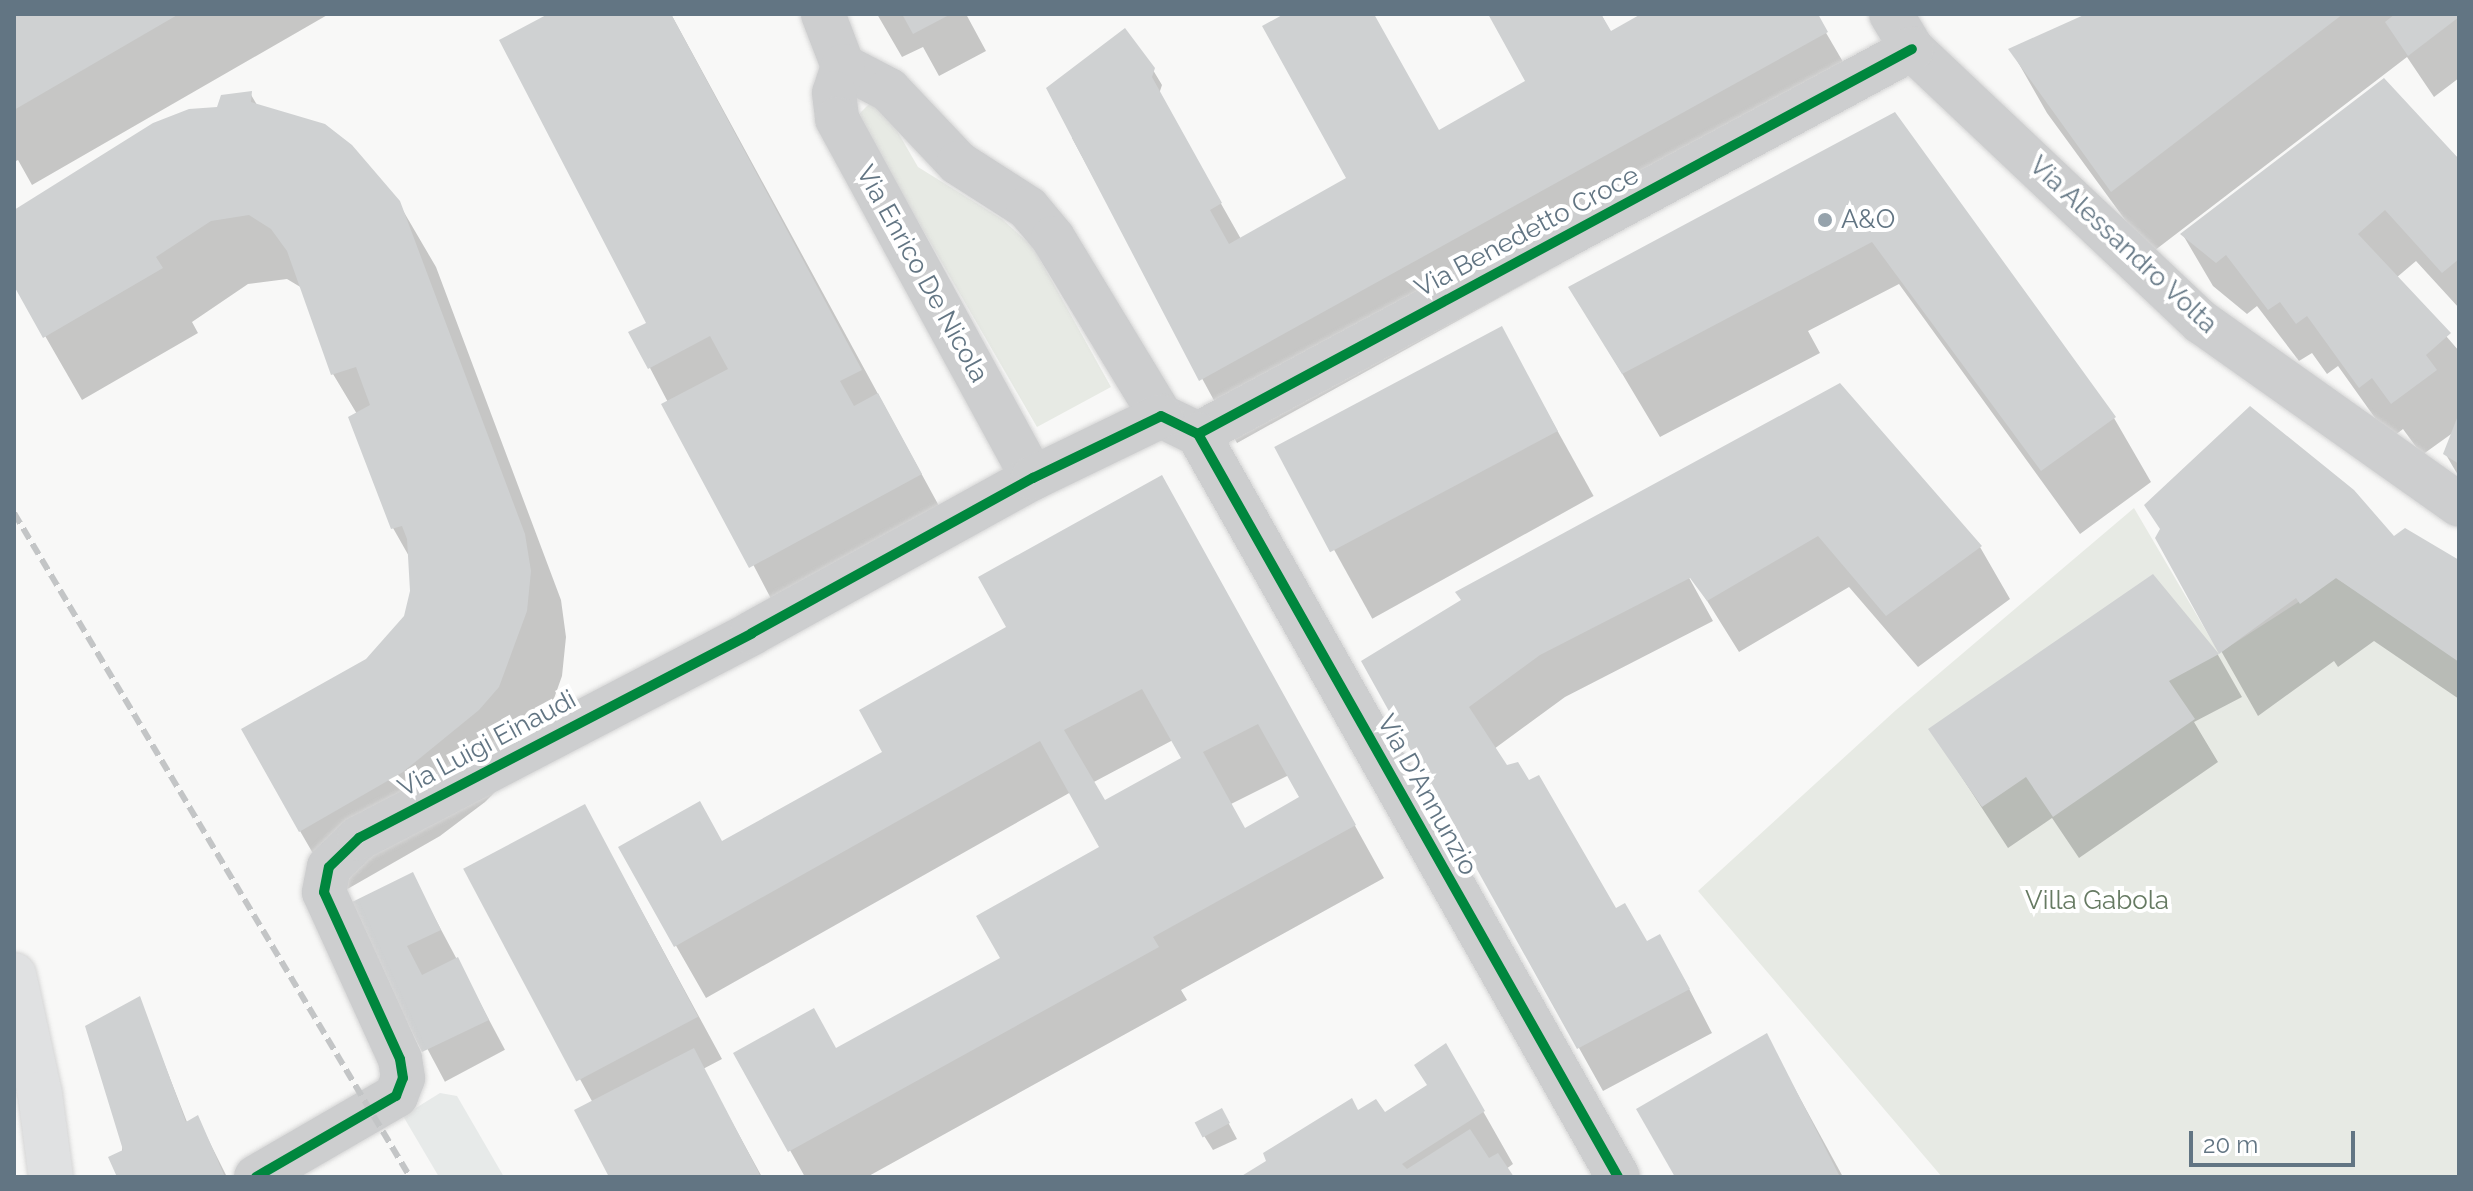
<!DOCTYPE html>
<html>
<head>
<meta charset="utf-8">
<style>
  body { margin:0 }
  #map { position:relative; width:2473px; height:1191px; overflow:hidden; background:#f8f8f7; font-family:Raleway,sans-serif }
  div>[style] { position:absolute }
  [style*='--x'] { left:calc(var(--x)*1px); top:calc(var(--y)*1px); width:calc(var(--w)*1px); rotate:calc(var(--a)*1deg) }
  .built>* { inset:0; background:#e7eae9 }
  .green>* { inset:0; background:#e7eae4 }
  .shadow>* { inset:0; background:#0003; transform-origin:0 0 }
  .building>* { inset:0; background:#cfd1d2; transform-origin:0 0 }
  .roads { filter:drop-shadow(0 0 2px #d5d5d5) drop-shadow(0 0 2px #d5d5d5) }
  .street>* { height:44px; margin:-22px; padding:0 22px; transform-origin:22px; border-radius:22px; background:#cdcecf }
  .highway>* { height:44px; margin:-22px; padding:0 22px; transform-origin:22px; border-radius:22px; background:#e0e1e2 }
  .rail>* { height:6px; margin-top:-3px; transform-origin:0; background:repeating-linear-gradient(90deg,#c3c5c6 0 12px,transparent 0 18px) }
  .cycleway>* { height:10px; margin:-5px; padding:0 5px; transform-origin:5px; border-radius:5px; background:#00873e }
  .dots>* { width:22px; height:22px; translate:-50% -50%; box-sizing:border-box; border:4px solid #fff; border-radius:50% }
  span { translate:-50% -50%; white-space:nowrap; text-align:center; line-height:1.15; -webkit-text-stroke:8px #fff; paint-order:stroke }
  .poi-label { font-size:26px; color:#627583 }
  .left { translate:0 -50%; text-align:left }
  .street-label { font-size:26px; color:#627583 }
  .park-label { font-size:26px; color:#667a62 }
  .frame { position:absolute; inset:0; border:16px solid #627583; pointer-events:none }
  .scale { position:absolute; left:2189px; top:1131px; width:166px; height:36px; box-sizing:border-box; border:4px solid #627583; border-top:0; padding-left:10px; font-size:24px; line-height:28px; white-space:nowrap; color:#627583; -webkit-text-stroke:6px #fff; paint-order:stroke }
</style>
</head>
<body>
<div id="map">
  <div class="built">
    <i style="clip-path:polygon(440px 1093px,457px 1096px,504px 1177px,439px 1177px,403px 1116px)"></i>
  </div>
  <div class="green">
    <i style="clip-path:polygon(872px 101px,881px 103px,918px 167px,1002px 219px,1033px 247px,1111px 387px,1037px 427px,857px 116px)"></i>
    <i style="clip-path:polygon(2134px 508px,2219px 653px,2336px 578px,2459px 657px,2459px 1177px,1942px 1177px,1698px 891px,1896px 710px)"></i>
  </div>
  <div class="shadow">
    <i style="clip-path:polygon(14px 14px,329px 14px,32px 185px,18px 160px,14px 162px)"></i>
    <i style="clip-path:polygon(553px 14px,671px 14px,957px 539px,788px 631px,650px 368px,649px 323px)"></i>
    <i style="clip-path:polygon(877px 14px,966px 14px,986px 51px,939px 76px,923px 47px,902px 57px)"></i>
    <i style="clip-path:polygon(1288px 14px,1373px 14px,1439px 132px,1528px 82px,1490px 14px,1601px 14px,1611px 33px,1645px 14px,1815px 14px,1863px 96px,1237px 443px,1072px 138px,1153px 70px,1162px 85px,1159px 94px,1241px 239px,1349px 179px)"></i>
    <i style="clip-path:polygon(2090px 14px,2459px 14px,2459px 78px,2434px 97px,2407px 57px,2150px 254px,2047px 113px,2011px 50px)"></i>
    <i style="clip-path:polygon(250px 93px,257px 105px,398px 202px,436px 267px,561px 600px,566px 637px,562px 676px,535px 752px,485px 802px,440px 836px,337px 895px,300px 831px,367px 660px,405px 617px,412px 592px,410px 558px,393px 528px,357px 414px,333px 374px,302px 288px,287px 279px,248px 284px,192px 322px,198px 333px,82px 400px,14px 282px,14px 212px)"></i>
    <i style="clip-path:polygon(1895px 114px,2114px 418px,2151px 482px,2080px 534px,1899px 284px,1808px 331px,1820px 353px,1660px 437px,1571px 288px)"></i>
    <i style="clip-path:polygon(2459px 162px,2459px 308px,2416px 261px,2396px 278px,2459px 351px,2459px 477px,2445px 453px,2454px 432px,2422px 455px,2403px 429px,2390px 439px,2338px 366px,2327px 374px,2312px 353px,2299px 361px,2257px 306px,2247px 314px,2213px 286px,2183px 235px)"></i>
    <i style="left:1501px;top:329px;width:191px;height:253px;rotate:61deg"></i>
    <i style="clip-path:polygon(1840px 386px,1980px 547px,2010px 599px,1918px 667px,1849px 587px,1739px 652px,1661px 527px,1713px 621px,1565px 697px,1494px 749px,1615px 911px,1684px 979px,1712px 1033px,1603px 1091px,1363px 661px)"></i>
    <i style="clip-path:polygon(evenodd,1191px 530px,1384px 878px,1181px 990px,1187px 1000px,867px 1177px,805px 1177px,736px 1054px,836px 1051px,1003px 959px,1102px 848px,1071px 792px,706px 998px,620px 848px,722px 843px,885px 753px,1191px 530px,1173px 740px,1184px 759px,1104px 803px,1092px 783px,1173px 740px,1191px 530px,1289px 775px,1301px 798px,1245px 830px,1231px 804px,1289px 775px)"></i>
    <i style="clip-path:polygon(2157px 538px,2393px 538px,2459px 562px,2459px 699px,2374px 641px,2338px 667px,2334px 661px,2258px 716px)"></i>
    <i style="clip-path:polygon(2153px 577px,2218px 655px,2242px 697px,2194px 722px,2218px 762px,2079px 858px,2052px 818px,2008px 848px,1931px 730px)"></i>
    <i style="clip-path:polygon(608px 849px,722px 1059px,703px 1069px,762px 1177px,612px 1177px,593px 1103px,466px 870px)"></i>
    <i style="left:412px;top:875px;width:198px;height:68px;rotate:62deg"></i>
    <i style="clip-path:polygon(139px 999px,187px 1122px,197px 1117px,227px 1177px,119px 1177px)"></i>
    <i style="clip-path:polygon(1766px 1036px,1843px 1177px,1678px 1177px)"></i>
    <i style="clip-path:polygon(1446px 1046px,1513px 1164px,1506px 1169px,1511px 1177px,1244px 1177px,1358px 1113px,1385px 1115px,1429px 1086px)"></i>
    <i style="clip-path:polygon(1222px 1111px,1237px 1139px,1213px 1150px,1196px 1123px)"></i>
  </div>
  <div class="building">
    <i style="clip-path:polygon(14px 14px,179px 14px,14px 110px)"></i>
    <i style="clip-path:polygon(548px 14px,671px 14px,862px 370px,840px 381px,854px 406px,878px 393px,922px 474px,749px 568px,661px 404px,728px 369px,710px 336px,648px 369px,628px 332px,646px 323px,499px 40px)"></i>
    <i style="clip-path:polygon(902px 14px,951px 14px,913px 34px)"></i>
    <i style="clip-path:polygon(1284px 14px,1374px 14px,1439px 130px,1525px 81px,1488px 14px,1601px 14px,1611px 31px,1641px 14px,1818px 14px,1828px 32px,1199px 381px,1046px 88px,1125px 28px,1155px 68px,1152px 77px,1222px 203px,1210px 210px,1229px 244px,1346px 178px,1262px 26px)"></i>
    <i style="clip-path:polygon(2086px 14px,2343px 14px,2111px 192px,2008px 49px)"></i>
    <i style="clip-path:polygon(2395px 14px,2459px 14px,2459px 17px,2408px 56px,2385px 22px)"></i>
    <i style="clip-path:polygon(2384px 78px,2459px 159px,2459px 259px,2442px 273px,2385px 210px,2358px 234px,2451px 333px,2426px 355px,2437px 370px,2391px 404px,2372px 378px,2359px 388px,2307px 316px,2296px 324px,2280px 302px,2268px 310px,2226px 255px,2216px 263px,2180px 234px)"></i>
    <i style="clip-path:polygon(252px 91px,251px 102px,325px 124px,352px 145px,400px 201px,525px 534px,531px 571px,527px 611px,499px 687px,479px 710px,403px 772px,299px 832px,241px 729px,366px 659px,404px 616px,410px 591px,407px 539px,402px 526px,391px 529px,348px 417px,370px 405px,356px 367px,331px 375px,287px 251px,271px 229px,249px 215px,211px 221px,156px 257px,163px 268px,43px 338px,14px 286px,14px 210px,153px 123px,189px 109px,217px 107px,221px 95px)"></i>
    <i style="clip-path:polygon(1895px 112px,2116px 417px,2041px 471px,1872px 242px,1622px 374px,1568px 287px)"></i>
    <i style="left:1502px;top:326px;width:119px;height:258px;rotate:62deg"></i>
    <i style="clip-path:polygon(1840px 383px,1982px 546px,1886px 616px,1818px 536px,1707px 601px,1690px 578px,1540px 655px,1469px 707px,1507px 765px,1518px 762px,1529px 780px,1539px 775px,1616px 908px,1625px 903px,1647px 941px,1660px 934px,1690px 989px,1577px 1049px,1361px 661px,1461px 600px,1455px 592px)"></i>
    <i style="clip-path:polygon(2250px 406px,2354px 490px,2394px 536px,2405px 528px,2459px 560px,2459px 662px,2336px 578px,2300px 604px,2296px 598px,2219px 654px,2155px 538px,2160px 529px,2144px 505px)"></i>
    <i style="clip-path:polygon(2459px 413px,2459px 464px,2443px 454px)"></i>
    <i style="clip-path:polygon(evenodd,1162px 475px,1356px 825px,1153px 937px,1159px 947px,788px 1152px,733px 1053px,814px 1008px,836px 1048px,1000px 958px,976px 916px,1099px 847px,1040px 741px,674px 947px,618px 847px,700px 801px,722px 841px,882px 752px,859px 710px,1006px 627px,978px 577px,1162px 475px,1142px 689px,1181px 758px,1105px 800px,1064px 730px,1142px 689px,1162px 475px,1258px 724px,1299px 797px,1245px 828px,1203px 752px,1258px 724px)"></i>
    <i style="clip-path:polygon(2153px 574px,2219px 654px,2169px 681px,2195px 719px,2053px 817px,2026px 777px,1982px 807px,1928px 729px)"></i>
    <i style="left:585px;top:804px;width:241px;height:138px;rotate:62deg"></i>
    <i style="clip-path:polygon(413px 872px,441px 930px,407px 946px,422px 975px,458px 957px,489px 1020px,422px 1052px,348px 904px)"></i>
    <i style="clip-path:polygon(140px 996px,186px 1122px,198px 1115px,225px 1177px,117px 1177px,108px 1157px,123px 1150px,85px 1026px)"></i>
    <i style="clip-path:polygon(1767px 1033px,1840px 1177px,1675px 1177px,1636px 1109px)"></i>
    <i style="clip-path:polygon(1446px 1043px,1485px 1111px,1402px 1164px,1407px 1169px,1470px 1129px,1489px 1158px,1498px 1153px,1514px 1177px,1240px 1177px,1266px 1161px,1263px 1153px,1352px 1098px,1358px 1110px,1376px 1099px,1385px 1112px,1427px 1085px,1414px 1065px)"></i>
    <i style="clip-path:polygon(694px 1048px,761px 1177px,609px 1177px,574px 1110px)"></i>
    <i style="left:1222px;top:1108px;width:17px;height:31px;rotate:62deg"></i>
  </div>
  <div class="roads">
    <div class="street">
      <i style="--x:823;--y:14;--w:56;--a:69"></i>
      <i style="--x:843;--y:66;--w:52;--a:27.6"></i>
      <i style="--x:889;--y:90;--w:100;--a:46.6"></i>
      <i style="--x:958;--y:163;--w:83;--a:32.7"></i>
      <i style="--x:1028;--y:208;--w:39;--a:50"></i>
      <i style="--x:1053;--y:238;--w:208;--a:58.8"></i>
      <i style="--x:1891;--y:14;--w:41;--a:59"></i>
      <i style="--x:1912;--y:49;--w:398;--a:43.4"></i>
      <i style="--x:2201;--y:322;--w:316;--a:35.3"></i>
      <i style="--x:843;--y:66;--w:28;--a:108"></i>
      <i style="--x:834;--y:93;--w:26;--a:83"></i>
      <i style="--x:837;--y:119;--w:409;--a:61.4"></i>
      <i style="--x:1161;--y:416;--w:41;--a:25.9"></i>
      <i style="--x:1198;--y:434;--w:811;--a:-28.33"></i>
      <i style="--x:1198;--y:434;--w:853;--a:60.52"></i>
      <i style="--x:256;--y:1177;--w:162;--a:-30.1"></i>
      <i style="--x:396;--y:1096;--w:19;--a:-69"></i>
      <i style="--x:403;--y:1078;--w:19;--a:-99"></i>
      <i style="--x:400;--y:1059;--w:183;--a:-114.5"></i>
      <i style="--x:324;--y:892;--w:25;--a:-79"></i>
      <i style="--x:329;--y:867;--w:42;--a:-44"></i>
      <i style="--x:359;--y:838;--w:443;--a:-27.5"></i>
      <i style="--x:752;--y:633;--w:321;--a:-28.9"></i>
      <i style="--x:1033;--y:478;--w:142;--a:-25.8"></i>
    </div>
    <div class="highway">
      <i style="--x:14;--y:975;--w:122;--a:77.7"></i>
      <i style="--x:40;--y:1094;--w:84;--a:82.5"></i>
    </div>
  </div>
  <div class="rail">
    <i style="--x:14;--y:513;--w:773;--a:59.19"></i>
  </div>
  <div class="cycleway">
    <i style="--x:1198;--y:434;--w:853;--a:60.52"></i>
    <i style="--x:256;--y:1177;--w:162;--a:-30.1"></i>
    <i style="--x:396;--y:1096;--w:19;--a:-69"></i>
    <i style="--x:403;--y:1078;--w:19;--a:-99"></i>
    <i style="--x:400;--y:1059;--w:183;--a:-114.5"></i>
    <i style="--x:324;--y:892;--w:25;--a:-79"></i>
    <i style="--x:329;--y:867;--w:42;--a:-44"></i>
    <i style="--x:359;--y:838;--w:443;--a:-27.5"></i>
    <i style="--x:752;--y:633;--w:321;--a:-28.9"></i>
    <i style="--x:1033;--y:478;--w:142;--a:-25.8"></i>
    <i style="--x:1161;--y:416;--w:41;--a:25.9"></i>
    <i style="--x:1198;--y:434;--w:811;--a:-28.33"></i>
  </div>
  <div class="dots">
    <i style="left:1825px;top:220px;background:#96a3ac"></i>
  </div>
  <div class="poi-label">
    <span class="left" style="left:1841px;top:220px">A&amp;O</span>
  </div>
  <div class="street-label">
    <span style="left:1527px;top:232px;rotate:-28deg">Via Benedetto Croce</span>
    <span style="left:2123px;top:245px;rotate:43deg">Via Alessandro Volta</span>
    <span style="left:922px;top:274px;rotate:61deg">Via Enrico De Nicola</span>
    <span style="left:487px;top:744px;rotate:-28deg">Via Luigi Einaudi</span>
    <span style="left:1427px;top:795px;rotate:61deg">Via D'Annunzio</span>
  </div>
  <div class="park-label">
    <span style="left:2097px;top:901px">Villa Gabola</span>
  </div>
  <div class="frame"></div>
  <div class="scale">20 m</div>
</div>
</body>
</html>
